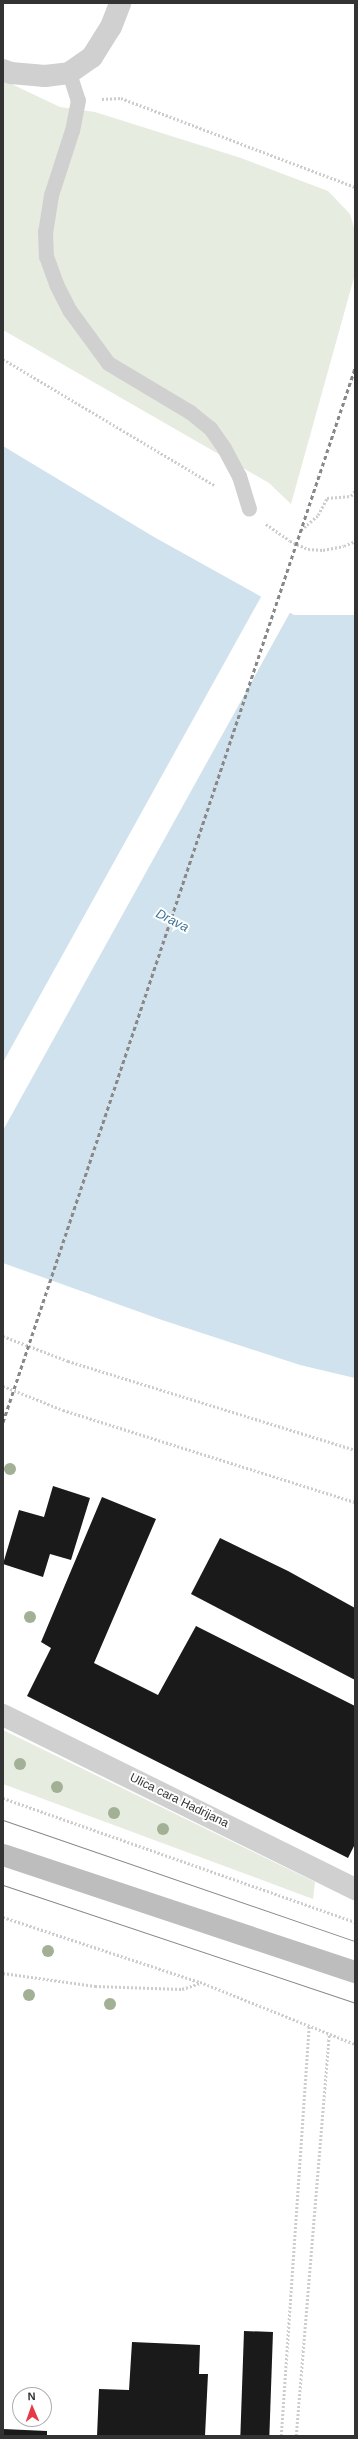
<!DOCTYPE html>
<html>
<head>
<meta charset="utf-8">
<style>
  body { margin:0 }
  #map { position:relative; width:358px; height:2439px; overflow:hidden; background:#fff; font-family:Arial,sans-serif }
  div>[style] { position:absolute }
  [style*='--x'] { left:calc(var(--x)*1px); top:calc(var(--y)*1px); width:calc(var(--w)*1px); rotate:calc(var(--a)*1deg) }
  .green>* { inset:0; background:#e6ecdf }
  .water>* { inset:0; background:#cfe2ee }
  .pier>* { inset:0; background:#fff; transform-origin:0 0 }
  .building>* { inset:0; background:#1a1a1a; transform-origin:0 0 }
  .path>* { height:2.5px; margin-top:-1.25px; transform-origin:0; background:repeating-linear-gradient(90deg,#cdcdcd 0 2px,transparent 0 4px) }
  .service>* { height:15px; margin:-7.5px; padding:0 7.5px; transform-origin:7.5px; border-radius:7.5px; background:#d0d0d0 }
  .minor>* { height:22px; margin:-11px; padding:0 11px; transform-origin:11px; border-radius:11px; background:#d0d0d0 }
  .secondary>* { height:22px; margin:-11px; padding:0 11px; transform-origin:11px; border-radius:11px; background:#bdbdbd }
  .tram>* { height:1px; margin:-0.5px; padding:0 0.5px; transform-origin:0.5px; border-radius:0.5px; background:#888 }
  .rail>* { height:3px; margin-top:-1.5px; transform-origin:0; background:repeating-linear-gradient(90deg,#888 0 4px,transparent 0 7px) }
  .trees>* { width:12px; height:12px; margin:-6px; border-radius:50%; background:#a2b095 }
  span { translate:-50% -50%; white-space:nowrap; text-align:center; line-height:1.15; -webkit-text-stroke:4px #fff; paint-order:stroke }
  .street-label { font-size:12px; color:#333 }
  .water-label { font-size:13px; color:#3f7597; font-style:italic }
  .frame { position:absolute; inset:0; border:4px solid #333; pointer-events:none }
  .north { position:absolute; left:12px; top:2387px; width:40px; height:40px; box-sizing:border-box; background:#fff; border:1px solid #adadad; border-radius:50%; rotate:358deg; font-size:11px; font-weight:700; line-height:16px; text-align:center; color:#333 }
  .north::after { content:''; display:block; margin:auto; width:14px; height:18px; background:#e63946; clip-path:polygon(50% 0,100% 100%,50% 72%,0 100%) }
</style>
</head>
<body>
<div id="map">
  <div class="green">
    <i style="clip-path:polygon(3px 80px,60px 107px,95px 112px,241px 158px,328px 191px,350px 214px,355px 231px,355px 274px,291px 504px,269px 483px,3px 330px)"></i>
    <i style="clip-path:polygon(3px 1730px,315px 1882px,313px 1899px,3px 1784px)"></i>
  </div>
  <div class="water">
    <i style="clip-path:polygon(3px 446px,154px 537px,294px 615px,355px 615px,355px 1378px,300px 1365px,162px 1320px,3px 1263px)"></i>
  </div>
  <div class="pier">
    <i style="left:262px;top:595px;width:33px;height:720px;rotate:29deg"></i>
  </div>
  <div class="building">
    <i style="clip-path:polygon(53px 1486px,90px 1498px,71px 1560px,50px 1554px,43px 1577px,3px 1564px,19px 1510px,44px 1517px)"></i>
    <i style="clip-path:polygon(102px 1497px,156px 1519px,94px 1663px,158px 1695px,196px 1626px,355px 1706px,355px 1844px,348px 1858px,27px 1696px,51px 1648px,41px 1642px)"></i>
    <i style="clip-path:polygon(220px 1538px,288px 1571px,355px 1608px,355px 1680px,191px 1594px)"></i>
    <i style="left:244px;top:2331px;width:29px;height:105px;rotate:2deg"></i>
    <i style="clip-path:polygon(132px 2342px,200px 2345px,199px 2374px,208px 2374px,205px 2436px,97px 2436px,99px 2389px,129px 2390px)"></i>
    <i style="clip-path:polygon(3px 2429px,47px 2431px,47px 2436px,3px 2436px)"></i>
  </div>
  <div class="path">
    <i style="--x:102;--y:99;--w:19;--a:-3"></i>
    <i style="--x:121;--y:98;--w:250;--a:20.8"></i>
    <i style="--x:3;--y:359;--w:246;--a:30.8"></i>
    <i style="--x:266;--y:524;--w:29;--a:35"></i>
    <i style="--x:290;--y:541;--w:20;--a:24"></i>
    <i style="--x:308;--y:549;--w:15;--a:4"></i>
    <i style="--x:323;--y:550;--w:21;--a:-11"></i>
    <i style="--x:344;--y:546;--w:12;--a:-24"></i>
    <i style="--x:301;--y:530;--w:23;--a:-41"></i>
    <i style="--x:318;--y:515;--w:19;--a:-62"></i>
    <i style="--x:327;--y:498;--w:24;--a:-5"></i>
    <i style="--x:351;--y:496;--w:7;--a:-56"></i>
    <i style="--x:3;--y:1336;--w:70;--a:21"></i>
    <i style="--x:68;--y:1361;--w:300;--a:17.2"></i>
    <i style="--x:3;--y:1386;--w:65;--a:21.8"></i>
    <i style="--x:63;--y:1410;--w:306;--a:17.5"></i>
    <i style="--x:3;--y:1798;--w:373;--a:19.4"></i>
    <i style="--x:3;--y:1917;--w:207;--a:18.3"></i>
    <i style="--x:200;--y:1982;--w:167;--a:21.8"></i>
    <i style="--x:3;--y:1973;--w:93;--a:8"></i>
    <i style="--x:95;--y:1986;--w:87;--a:2"></i>
    <i style="--x:182;--y:1989;--w:19;--a:-18"></i>
    <i style="--x:281;--y:2436;--w:411;--a:-86.1"></i>
    <i style="--x:296;--y:2436;--w:403;--a:-85.3"></i>
  </div>
  <div class="service">
    <i style="--x:69;--y:73;--w:28;--a:72"></i>
    <i style="--x:78;--y:100;--w:31;--a:101"></i>
    <i style="--x:72;--y:130;--w:68;--a:107.9"></i>
    <i style="--x:51;--y:195;--w:36;--a:99"></i>
    <i style="--x:45;--y:231;--w:25;--a:88"></i>
    <i style="--x:46;--y:256;--w:30;--a:70"></i>
    <i style="--x:56;--y:284;--w:30;--a:63"></i>
    <i style="--x:70;--y:311;--w:64;--a:53.8"></i>
    <i style="--x:108;--y:363;--w:96;--a:30.9"></i>
    <i style="--x:190;--y:412;--w:26;--a:39"></i>
    <i style="--x:210;--y:428;--w:24;--a:55"></i>
    <i style="--x:224;--y:448;--w:32;--a:62"></i>
    <i style="--x:239;--y:476;--w:34;--a:73"></i>
  </div>
  <div class="minor">
    <i style="--x:3;--y:70;--w:9;--a:21"></i>
    <i style="--x:11;--y:73;--w:34;--a:5"></i>
    <i style="--x:45;--y:76;--w:24;--a:-7"></i>
    <i style="--x:69;--y:73;--w:28;--a:-35"></i>
    <i style="--x:92;--y:57;--w:36;--a:-58"></i>
    <i style="--x:111;--y:27;--w:26;--a:-69"></i>
    <i style="--x:3;--y:1715;--w:393;--a:26.3"></i>
  </div>
  <div class="secondary">
    <i style="--x:3;--y:1855;--w:371;--a:18.4"></i>
  </div>
  <div class="tram">
    <i style="--x:3;--y:1820;--w:372;--a:19"></i>
    <i style="--x:3;--y:1885;--w:371;--a:18.5"></i>
  </div>
  <div class="rail">
    <i style="--x:3;--y:1422;--w:1111;--a:-71.53"></i>
  </div>
  <div class="trees">
    <i style="left:10px;top:1469px"></i>
    <i style="left:30px;top:1617px"></i>
    <i style="left:20px;top:1764px"></i>
    <i style="left:57px;top:1787px"></i>
    <i style="left:114px;top:1813px"></i>
    <i style="left:163px;top:1829px"></i>
    <i style="left:48px;top:1951px"></i>
    <i style="left:29px;top:1995px"></i>
    <i style="left:110px;top:2004px"></i>
  </div>
  <div class="street-label">
    <span style="left:179px;top:1801px;rotate:26deg">Ulica cara Hadrijana</span>
  </div>
  <div class="water-label">
    <span style="left:172px;top:921px;rotate:27deg">Drava</span>
  </div>
  <div class="frame"></div>
  <div class="north">N</div>
</div>
</body>
</html>
